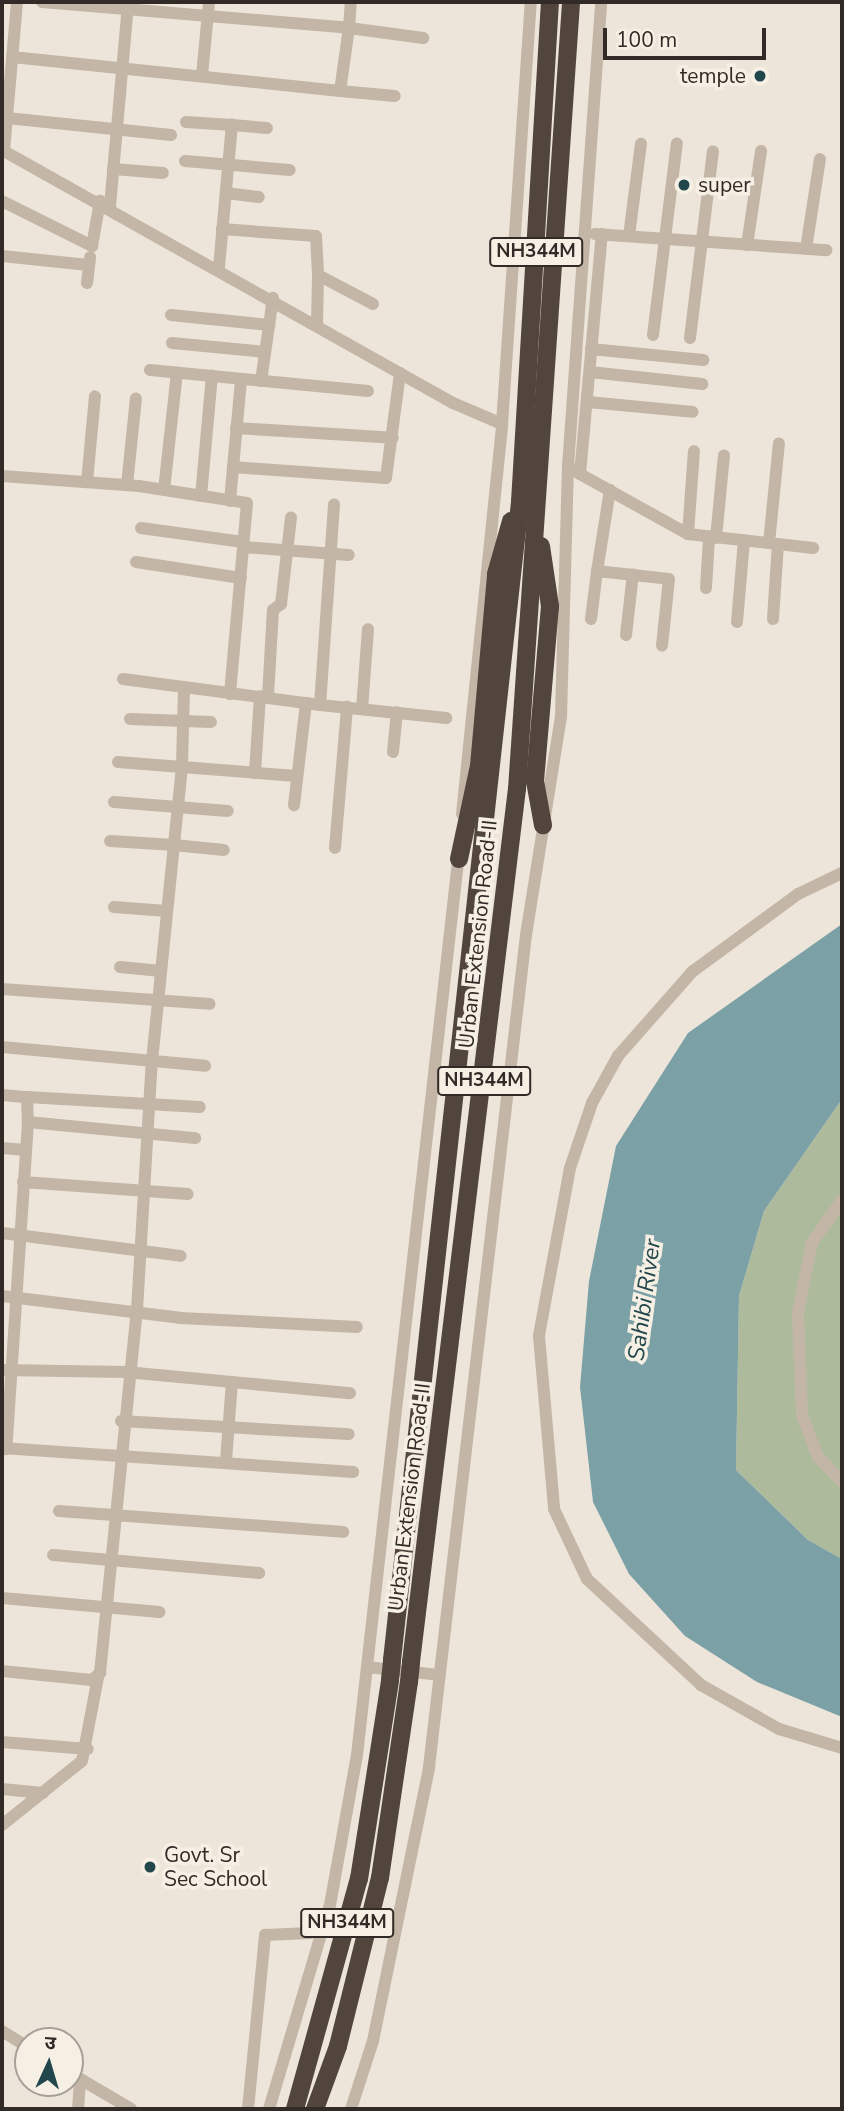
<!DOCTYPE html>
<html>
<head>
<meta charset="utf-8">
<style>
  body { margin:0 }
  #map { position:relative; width:844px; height:2111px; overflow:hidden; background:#ede5d9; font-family:"Nunito Sans","Noto Sans Devanagari",sans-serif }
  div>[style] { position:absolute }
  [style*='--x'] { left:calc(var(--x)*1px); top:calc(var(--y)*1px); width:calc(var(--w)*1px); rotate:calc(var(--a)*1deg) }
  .green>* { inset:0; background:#adba9b }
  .water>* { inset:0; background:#7ba1a7 }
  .minor>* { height:12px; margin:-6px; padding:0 6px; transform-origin:6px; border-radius:6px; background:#c3b6a6 }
  .highway>* { height:18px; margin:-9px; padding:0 9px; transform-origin:9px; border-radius:9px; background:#51453e }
  .highway-bridge>* { height:18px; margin:-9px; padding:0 9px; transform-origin:9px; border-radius:9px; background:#51453e }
  .dots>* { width:19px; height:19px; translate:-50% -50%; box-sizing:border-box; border:4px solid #f6efe4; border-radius:50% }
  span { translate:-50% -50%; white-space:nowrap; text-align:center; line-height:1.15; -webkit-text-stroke:7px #f6efe4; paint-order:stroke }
  .shield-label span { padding:2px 5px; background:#f6efe4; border:2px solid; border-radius:5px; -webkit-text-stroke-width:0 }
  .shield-label { font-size:19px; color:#312a26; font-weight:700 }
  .poi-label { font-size:21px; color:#312a26 }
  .right { translate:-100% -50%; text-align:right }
  .left { translate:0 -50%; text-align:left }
  .street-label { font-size:21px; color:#312a26 }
  .water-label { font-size:23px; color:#21474d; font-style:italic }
  .frame { position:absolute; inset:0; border:4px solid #312a26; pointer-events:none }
  .north { position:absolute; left:14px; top:2027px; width:70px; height:70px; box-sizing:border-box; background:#f6efe4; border:2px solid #a7a098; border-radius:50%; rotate:4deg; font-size:19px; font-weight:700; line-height:28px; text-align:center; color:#312a26 }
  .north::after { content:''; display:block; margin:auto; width:24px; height:32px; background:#21474d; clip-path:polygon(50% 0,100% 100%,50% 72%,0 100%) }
  .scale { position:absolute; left:603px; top:28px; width:163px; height:32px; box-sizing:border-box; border:4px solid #312a26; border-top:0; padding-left:9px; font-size:21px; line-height:24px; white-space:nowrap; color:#312a26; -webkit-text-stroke:5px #f6efe4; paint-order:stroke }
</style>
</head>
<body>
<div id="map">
  <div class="green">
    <i style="clip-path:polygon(842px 1099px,842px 1559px,808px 1540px,736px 1470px,739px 1296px,764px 1211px)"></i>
  </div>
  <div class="water">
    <i style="clip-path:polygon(842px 924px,842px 1099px,764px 1211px,739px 1296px,736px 1470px,808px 1540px,842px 1559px,842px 1717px,757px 1682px,685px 1636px,629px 1574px,593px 1502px,580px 1387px,589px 1281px,616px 1146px,688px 1033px)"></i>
  </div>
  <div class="minor">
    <i style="--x:42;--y:2;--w:308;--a:4.8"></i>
    <i style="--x:349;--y:28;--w:26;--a:-86"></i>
    <i style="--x:12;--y:57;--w:330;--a:5.9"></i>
    <i style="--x:340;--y:91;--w:64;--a:-81.9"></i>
    <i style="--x:349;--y:28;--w:75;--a:7.7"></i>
    <i style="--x:202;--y:75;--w:73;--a:-84.5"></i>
    <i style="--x:340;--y:91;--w:55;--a:5.2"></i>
    <i style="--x:7;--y:118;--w:165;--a:5.9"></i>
    <i style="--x:186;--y:122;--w:46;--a:3.7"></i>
    <i style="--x:2;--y:150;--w:517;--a:29.29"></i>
    <i style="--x:453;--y:403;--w:53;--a:23.2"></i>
    <i style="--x:4;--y:151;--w:150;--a:-85"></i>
    <i style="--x:185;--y:161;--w:105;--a:4.9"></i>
    <i style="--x:113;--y:169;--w:50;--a:4.6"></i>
    <i style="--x:226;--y:193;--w:33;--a:7"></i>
    <i style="--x:2;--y:201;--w:101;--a:26.6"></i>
    <i style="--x:92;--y:246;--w:46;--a:-79.9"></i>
    <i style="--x:110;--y:206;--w:203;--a:-84.9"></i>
    <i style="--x:222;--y:229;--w:94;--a:4.3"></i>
    <i style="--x:316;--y:236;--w:39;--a:87"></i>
    <i style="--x:318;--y:275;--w:62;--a:27.8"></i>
    <i style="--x:595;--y:234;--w:232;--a:4"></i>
    <i style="--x:629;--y:236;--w:93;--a:-82.6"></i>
    <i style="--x:747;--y:245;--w:95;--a:-81.5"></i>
    <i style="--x:806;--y:249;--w:91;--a:-81.2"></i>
    <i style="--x:2;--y:256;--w:87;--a:5.9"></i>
    <i style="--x:219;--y:267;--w:143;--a:-84.8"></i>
    <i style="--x:232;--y:125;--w:35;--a:5"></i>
    <i style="--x:87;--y:283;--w:26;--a:-83"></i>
    <i style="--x:171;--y:315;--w:99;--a:5.8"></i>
    <i style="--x:317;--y:324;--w:49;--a:-88.8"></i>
    <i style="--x:653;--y:335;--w:193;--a:-82.9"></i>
    <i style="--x:690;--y:338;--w:188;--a:-83"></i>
    <i style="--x:172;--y:343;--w:93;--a:5.5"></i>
    <i style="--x:591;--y:349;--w:113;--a:5.6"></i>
    <i style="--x:150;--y:370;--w:219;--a:5.5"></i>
    <i style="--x:590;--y:372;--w:113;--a:6.1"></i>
    <i style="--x:261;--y:381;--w:84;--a:-81.8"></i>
    <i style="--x:588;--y:402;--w:105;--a:5.4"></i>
    <i style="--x:236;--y:428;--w:157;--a:3.6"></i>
    <i style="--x:568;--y:466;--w:14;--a:34"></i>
    <i style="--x:580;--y:474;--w:241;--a:-84.8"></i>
    <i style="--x:233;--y:467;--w:153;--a:4.1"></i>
    <i style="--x:386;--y:478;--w:106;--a:-82.4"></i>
    <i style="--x:580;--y:474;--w:124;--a:29.1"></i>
    <i style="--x:688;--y:534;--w:126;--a:6.4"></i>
    <i style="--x:2;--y:476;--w:137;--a:4.2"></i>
    <i style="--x:139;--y:486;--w:109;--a:8.9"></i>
    <i style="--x:247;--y:503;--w:192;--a:95.1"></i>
    <i style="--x:87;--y:482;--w:86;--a:-84.7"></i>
    <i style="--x:127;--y:485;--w:87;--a:-84.1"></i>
    <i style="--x:164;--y:490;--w:118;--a:-83.7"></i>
    <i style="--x:610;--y:490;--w:82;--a:99.1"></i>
    <i style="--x:597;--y:571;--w:72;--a:6.3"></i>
    <i style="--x:669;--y:579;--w:67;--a:96"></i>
    <i style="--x:201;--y:496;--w:121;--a:-84.8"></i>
    <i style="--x:230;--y:501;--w:122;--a:-84.8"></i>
    <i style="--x:141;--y:528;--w:103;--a:7.8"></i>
    <i style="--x:688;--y:534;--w:83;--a:-85.9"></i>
    <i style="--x:716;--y:538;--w:83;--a:-84.5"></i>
    <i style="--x:769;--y:543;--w:100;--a:-84.3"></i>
    <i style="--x:243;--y:547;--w:106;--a:4.3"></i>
    <i style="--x:136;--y:562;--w:106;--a:8.7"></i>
    <i style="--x:706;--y:588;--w:50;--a:-86.6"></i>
    <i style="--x:591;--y:619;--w:48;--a:-82.9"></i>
    <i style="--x:773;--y:619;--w:75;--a:-86.2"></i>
    <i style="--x:737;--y:622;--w:81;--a:-85.1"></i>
    <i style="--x:626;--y:635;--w:61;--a:-83.5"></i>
    <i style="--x:123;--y:679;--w:185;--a:7.5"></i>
    <i style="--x:306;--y:703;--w:103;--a:96.7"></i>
    <i style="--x:184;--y:688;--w:79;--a:91.5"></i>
    <i style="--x:182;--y:767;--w:114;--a:4.5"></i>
    <i style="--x:268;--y:696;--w:86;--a:-86.7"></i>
    <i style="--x:273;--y:610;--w:10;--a:-37"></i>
    <i style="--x:281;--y:604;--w:87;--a:-83.4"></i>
    <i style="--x:306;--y:703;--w:14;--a:8"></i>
    <i style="--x:320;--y:705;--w:201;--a:-86"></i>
    <i style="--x:320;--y:705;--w:127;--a:5.9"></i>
    <i style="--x:362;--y:709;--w:80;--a:-85.7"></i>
    <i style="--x:130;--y:719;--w:81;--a:2.1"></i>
    <i style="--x:393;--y:752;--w:40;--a:-84.3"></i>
    <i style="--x:118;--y:762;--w:64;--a:4.5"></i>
    <i style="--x:182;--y:767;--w:78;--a:95.9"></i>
    <i style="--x:174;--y:845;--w:50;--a:5.7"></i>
    <i style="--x:255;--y:773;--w:77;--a:-86.3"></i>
    <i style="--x:114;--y:802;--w:114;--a:4.5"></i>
    <i style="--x:462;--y:814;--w:392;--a:-84.1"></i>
    <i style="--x:502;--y:424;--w:423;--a:-86.1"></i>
    <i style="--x:335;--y:848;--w:142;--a:-85.1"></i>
    <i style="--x:842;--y:873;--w:49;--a:154.5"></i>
    <i style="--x:798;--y:894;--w:132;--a:143.7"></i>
    <i style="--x:692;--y:972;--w:112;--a:131.4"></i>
    <i style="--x:618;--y:1056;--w:54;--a:119"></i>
    <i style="--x:592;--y:1103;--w:69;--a:108.7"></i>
    <i style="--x:570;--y:1168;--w:171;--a:100.5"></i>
    <i style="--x:539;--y:1336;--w:174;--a:85"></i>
    <i style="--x:554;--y:1509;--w:77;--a:64.8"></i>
    <i style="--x:587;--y:1579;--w:156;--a:42.9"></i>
    <i style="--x:701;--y:1685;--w:90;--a:29.4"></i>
    <i style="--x:779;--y:1729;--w:66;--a:16.8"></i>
    <i style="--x:114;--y:907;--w:53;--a:4.3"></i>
    <i style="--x:120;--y:967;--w:41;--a:5.6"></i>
    <i style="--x:2;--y:989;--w:208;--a:4.1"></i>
    <i style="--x:2;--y:1047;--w:204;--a:5.3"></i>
    <i style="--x:2;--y:1095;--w:25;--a:5"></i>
    <i style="--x:27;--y:1097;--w:25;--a:88"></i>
    <i style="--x:28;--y:1122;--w:328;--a:93.8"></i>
    <i style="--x:27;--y:1097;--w:173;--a:3.3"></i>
    <i style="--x:28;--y:1122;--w:168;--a:5.5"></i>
    <i style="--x:2;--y:1148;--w:24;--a:5"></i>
    <i style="--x:23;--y:1182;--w:165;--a:4.2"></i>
    <i style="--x:842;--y:1200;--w:52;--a:124.9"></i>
    <i style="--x:812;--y:1243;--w:70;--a:101.5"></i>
    <i style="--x:798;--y:1312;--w:103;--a:87.8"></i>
    <i style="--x:802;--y:1415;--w:45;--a:69.1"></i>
    <i style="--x:818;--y:1457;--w:35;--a:46"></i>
    <i style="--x:2;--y:1233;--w:180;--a:7.3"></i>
    <i style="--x:2;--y:1296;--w:179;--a:7"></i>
    <i style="--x:180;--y:1318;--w:177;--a:2.9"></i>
    <i style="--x:2;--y:1370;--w:124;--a:0.9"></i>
    <i style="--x:126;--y:1372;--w:225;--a:5.4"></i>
    <i style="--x:121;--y:1421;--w:228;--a:3.3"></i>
    <i style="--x:2;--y:1448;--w:352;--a:3.9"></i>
    <i style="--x:226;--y:1461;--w:79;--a:-85.7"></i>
    <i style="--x:59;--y:1511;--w:285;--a:4.2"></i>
    <i style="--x:53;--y:1555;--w:207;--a:5"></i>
    <i style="--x:2;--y:1598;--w:158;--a:5.1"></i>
    <i style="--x:367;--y:1667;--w:72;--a:6.3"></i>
    <i style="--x:2;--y:1671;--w:90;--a:5.7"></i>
    <i style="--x:92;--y:1680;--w:11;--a:-41"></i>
    <i style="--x:100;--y:1673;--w:365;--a:-84.2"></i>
    <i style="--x:137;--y:1310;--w:249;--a:-86.6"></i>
    <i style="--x:152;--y:1061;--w:217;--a:-84.2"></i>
    <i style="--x:174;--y:845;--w:64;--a:-176.4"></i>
    <i style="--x:2;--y:1742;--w:86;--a:4.7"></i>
    <i style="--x:2;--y:1789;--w:41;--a:5.6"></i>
    <i style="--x:2;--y:1825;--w:102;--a:-38.7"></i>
    <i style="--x:82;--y:1761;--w:86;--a:-79.2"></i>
    <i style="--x:2;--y:2031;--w:31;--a:32"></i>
    <i style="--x:70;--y:2073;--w:71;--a:30.5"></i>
    <i style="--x:78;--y:2109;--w:29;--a:-86"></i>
    <i style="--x:248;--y:2109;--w:175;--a:-84.4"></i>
    <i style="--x:265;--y:1935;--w:45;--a:-2.5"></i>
    <i style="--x:269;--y:2109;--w:213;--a:-73.4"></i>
    <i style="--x:330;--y:1905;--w:152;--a:-79.8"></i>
    <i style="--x:357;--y:1755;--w:908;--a:-83.55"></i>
    <i style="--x:351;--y:2109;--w:71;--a:-72.1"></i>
    <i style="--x:373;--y:2041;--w:280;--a:-78.4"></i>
    <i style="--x:429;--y:1767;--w:838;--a:-83.35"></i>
    <i style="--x:526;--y:935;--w:222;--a:-80.9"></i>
    <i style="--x:561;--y:716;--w:250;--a:-88.4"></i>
    <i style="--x:568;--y:466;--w:465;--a:-85.9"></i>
  </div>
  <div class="highway">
    <i style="--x:541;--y:546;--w:61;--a:81.5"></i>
    <i style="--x:550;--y:606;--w:176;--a:94.9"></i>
    <i style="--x:535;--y:781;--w:45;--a:79.7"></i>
    <i style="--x:459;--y:859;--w:95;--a:-77.9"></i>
    <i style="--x:479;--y:766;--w:193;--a:-84.9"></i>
    <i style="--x:496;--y:574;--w:55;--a:-74.2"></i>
    <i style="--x:392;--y:1660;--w:1165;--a:-83.69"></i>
    <i style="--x:520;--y:502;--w:501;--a:-86.57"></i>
    <i style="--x:411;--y:1662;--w:879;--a:-83.08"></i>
    <i style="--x:517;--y:789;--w:789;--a:-86.07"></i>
    <i style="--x:295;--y:2109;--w:239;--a:-74.5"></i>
    <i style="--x:359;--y:1879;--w:201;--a:-81.1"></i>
    <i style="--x:315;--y:2109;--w:67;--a:-69.9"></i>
    <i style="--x:338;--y:2046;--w:173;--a:-76"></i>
    <i style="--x:380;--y:1878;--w:198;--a:-81.6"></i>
  </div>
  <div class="highway-bridge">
    <i style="--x:390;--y:1680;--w:20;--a:-84"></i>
    <i style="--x:409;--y:1682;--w:20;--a:-84"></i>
  </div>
  <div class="dots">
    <i style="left:760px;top:76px;background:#21474d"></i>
    <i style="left:684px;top:185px;background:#21474d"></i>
    <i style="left:150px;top:1867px;background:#21474d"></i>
  </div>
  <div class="shield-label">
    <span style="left:536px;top:252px">NH344M</span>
    <span style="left:484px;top:1081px">NH344M</span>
    <span style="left:347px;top:1923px">NH344M</span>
  </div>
  <div class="poi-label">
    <span class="right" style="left:746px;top:76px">temple</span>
    <span class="left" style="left:698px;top:185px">super</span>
    <span class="left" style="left:164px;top:1867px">Govt. Sr<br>Sec School</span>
  </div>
  <div class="street-label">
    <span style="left:478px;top:934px;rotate:-84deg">Urban Extension Road-II</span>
    <span style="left:409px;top:1497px;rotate:-83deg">Urban Extension Road-II</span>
  </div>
  <div class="water-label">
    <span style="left:645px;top:1300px;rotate:-82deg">Sahibi River</span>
  </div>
  <div class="frame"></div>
  <div class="north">उ</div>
  <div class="scale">100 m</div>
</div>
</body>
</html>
